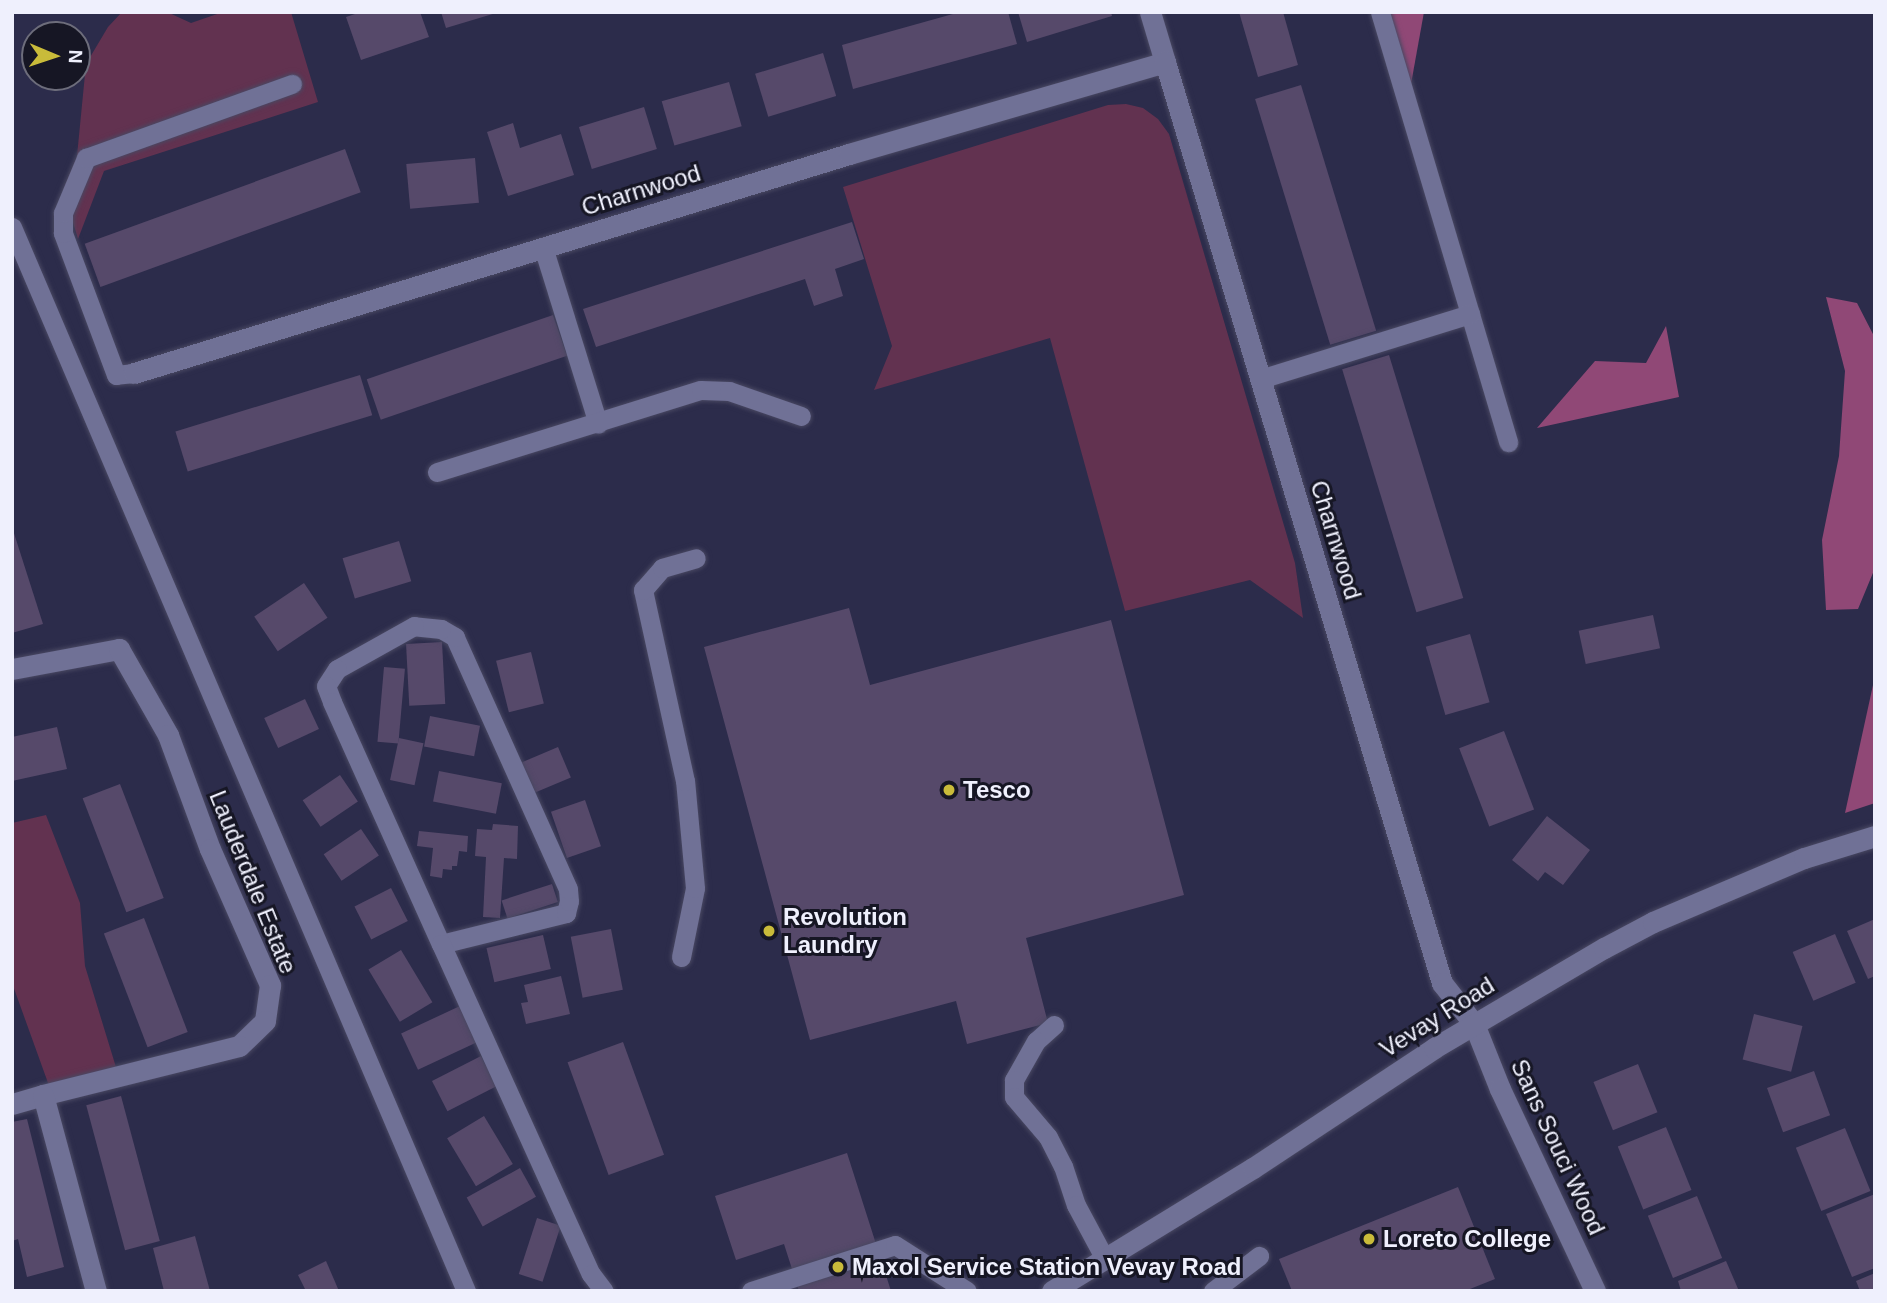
<!DOCTYPE html>
<html>
<head>
<meta charset="utf-8">
<style>
  body { margin:0 }
  #map { position:relative; width:1887px; height:1303px; overflow:hidden; background:#2c2c4b; font-family:Helvetica,sans-serif }
  div>[style] { position:absolute }
  [style*='--x'] { left:calc(var(--x)*1px); top:calc(var(--y)*1px); width:calc(var(--w)*1px); rotate:calc(var(--a)*1deg) }
  .green>* { inset:0; background:#623250 }
  .forest>* { inset:0; background:#904876 }
  .building>* { inset:0; background:#56496a; transform-origin:0 0 }
  .roads { filter:drop-shadow(0 0 2px #494862) drop-shadow(0 0 2px #494862) }
  .lane>* { height:19px; margin:-9.5px; padding:0 9.5px; transform-origin:9.5px; border-radius:9.5px; background:#707196 }
  .street>* { height:21px; margin:-10.5px; padding:0 10.5px; transform-origin:10.5px; border-radius:10.5px; background:#707196 }
  .secondary>* { height:21px; margin:-10.5px; padding:0 10.5px; transform-origin:10.5px; border-radius:10.5px; background:#707196 }
  .dots>* { width:19px; height:19px; translate:-50% -50%; box-sizing:border-box; border:4px solid #161624; border-radius:50% }
  span { translate:-50% -50%; white-space:nowrap; text-align:center; line-height:1.15; -webkit-text-stroke:6px #161624; paint-order:stroke }
  .street-label { font-size:24px; color:#eff0fd }
  .poi-label { font-size:24px; color:#eff0fd; font-weight:700 }
  .left { translate:0 -50%; text-align:left }
  .frame { position:absolute; inset:0; border:14px solid #eff0fd; pointer-events:none }
  .north { position:absolute; left:21px; top:21px; width:70px; height:70px; box-sizing:border-box; background:#161624; border:2px solid #6d6d7b; border-radius:50%; rotate:92deg; font-size:19px; font-weight:700; line-height:28px; text-align:center; color:#eff0fd }
  .north::after { content:''; display:block; margin:auto; width:24px; height:32px; background:#c9bb3a; clip-path:polygon(50% 0,100% 100%,50% 72%,0 100%) }
</style>
</head>
<body>
<div id="map">
  <div class="green">
    <i style="clip-path:polygon(122px 12px,167px 12px,191px 23px,223px 12px,291px 12px,318px 102px,104px 171px,78px 239px,63px 190px,77px 156px,86px 64px,108px 27px)"></i>
    <i style="clip-path:polygon(1126px 104px,1143px 108px,1158px 119px,1169px 134px,1295px 563px,1303px 618px,1250px 580px,1125px 611px,1050px 338px,874px 390px,892px 346px,843px 187px,1108px 105px)"></i>
    <i style="clip-path:polygon(46px 815px,80px 903px,85px 966px,119px 1077px,52px 1094px,12px 983px,12px 823px)"></i>
  </div>
  <div class="forest">
    <i style="clip-path:polygon(1390px 12px,1424px 12px,1411px 84px)"></i>
    <i style="clip-path:polygon(1826px 297px,1857px 303px,1875px 338px,1875px 568px,1858px 609px,1826px 610px,1822px 540px,1839px 456px,1845px 371px)"></i>
    <i style="clip-path:polygon(1666px 326px,1679px 397px,1537px 428px,1595px 361px,1646px 363px)"></i>
    <i style="clip-path:polygon(1873px 685px,1875px 803px,1845px 813px)"></i>
  </div>
  <div class="building">
    <i style="clip-path:polygon(361px 12px,420px 12px,429px 37px,361px 60px,346px 17px)"></i>
    <i style="clip-path:polygon(441px 12px,496px 12px,496px 13px,446px 28px)"></i>
    <i style="clip-path:polygon(960px 12px,1008px 12px,1017px 44px,853px 89px,842px 45px)"></i>
    <i style="clip-path:polygon(1018px 12px,1111px 12px,1112px 16px,1027px 42px)"></i>
    <i style="clip-path:polygon(1239px 12px,1283px 12px,1298px 65px,1258px 77px)"></i>
    <i style="left:823px;top:53px;width:45px;height:71px;rotate:73deg"></i>
    <i style="left:729px;top:82px;width:46px;height:70px;rotate:74deg"></i>
    <i style="left:1301px;top:85px;width:257px;height:48px;rotate:73deg"></i>
    <i style="left:644px;top:107px;width:44px;height:68px;rotate:73deg"></i>
    <i style="clip-path:polygon(513px 123px,520px 148px,561px 134px,574px 175px,508px 196px,487px 132px)"></i>
    <i style="left:345px;top:149px;width:46px;height:277px;rotate:70deg"></i>
    <i style="left:475px;top:158px;width:45px;height:69px;rotate:85deg"></i>
    <i style="clip-path:polygon(852px 222px,864px 259px,835px 269px,843px 296px,814px 306px,805px 279px,596px 347px,583px 309px)"></i>
    <i style="left:553px;top:315px;width:43px;height:197px;rotate:71deg"></i>
    <i style="left:1389px;top:355px;width:254px;height:49px;rotate:73deg"></i>
    <i style="left:360px;top:375px;width:42px;height:193px;rotate:73deg"></i>
    <i style="clip-path:polygon(12px 527px,43px 624px,12px 633px)"></i>
    <i style="left:399px;top:541px;width:42px;height:59px;rotate:73deg"></i>
    <i style="left:304px;top:583px;width:42px;height:60px;rotate:56deg"></i>
    <i style="clip-path:polygon(849px 608px,870px 685px,1111px 620px,1184px 895px,1026px 938px,1048px 1023px,967px 1044px,956px 1001px,810px 1040px,704px 647px)"></i>
    <i style="left:1653px;top:615px;width:34px;height:76px;rotate:78deg"></i>
    <i style="left:1470px;top:634px;width:71px;height:46px;rotate:74deg"></i>
    <i style="left:442px;top:642px;width:62px;height:36px;rotate:87deg"></i>
    <i style="left:531px;top:652px;width:53px;height:36px;rotate:76deg"></i>
    <i style="left:384px;top:667px;width:21px;height:75px;rotate:5deg"></i>
    <i style="left:305px;top:699px;width:33px;height:45px;rotate:65deg"></i>
    <i style="left:430px;top:716px;width:51px;height:31px;rotate:11deg"></i>
    <i style="clip-path:polygon(57px 727px,67px 769px,12px 781px,12px 737px)"></i>
    <i style="left:1504px;top:731px;width:84px;height:48px;rotate:69deg"></i>
    <i style="left:399px;top:738px;width:25px;height:43px;rotate:12deg"></i>
    <i style="left:558px;top:747px;width:33px;height:44px;rotate:67deg"></i>
    <i style="left:439px;top:771px;width:64px;height:31px;rotate:11deg"></i>
    <i style="left:340px;top:775px;width:32px;height:45px;rotate:56deg"></i>
    <i style="left:120px;top:784px;width:122px;height:40px;rotate:69deg"></i>
    <i style="left:585px;top:800px;width:49px;height:36px;rotate:71deg"></i>
    <i style="clip-path:polygon(1547px 816px,1590px 850px,1563px 885px,1545px 872px,1538px 881px,1512px 860px)"></i>
    <i style="clip-path:polygon(493px 824px,518px 826px,517px 859px,504px 858px,500px 918px,483px 917px,486px 857px,475px 856px,477px 829px,492px 830px)"></i>
    <i style="left:361px;top:829px;width:32px;height:45px;rotate:56deg"></i>
    <i style="clip-path:polygon(419px 831px,468px 836px,467px 852px,459px 851px,457px 866px,452px 866px,452px 870px,443px 869px,442px 878px,430px 876px,433px 848px,417px 846px)"></i>
    <i style="left:552px;top:884px;width:19px;height:53px;rotate:72deg"></i>
    <i style="left:391px;top:888px;width:37px;height:41px;rotate:63deg"></i>
    <i style="left:144px;top:918px;width:122px;height:43px;rotate:69deg"></i>
    <i style="clip-path:polygon(1875px 919px,1875px 976px,1868px 979px,1847px 931px)"></i>
    <i style="left:611px;top:929px;width:62px;height:41px;rotate:79deg"></i>
    <i style="left:1835px;top:934px;width:53px;height:46px;rotate:67deg"></i>
    <i style="left:543px;top:935px;width:35px;height:58px;rotate:77deg"></i>
    <i style="left:401px;top:950px;width:61px;height:38px;rotate:59deg"></i>
    <i style="clip-path:polygon(561px 976px,570px 1014px,526px 1024px,521px 1003px,528px 1002px,524px 985px)"></i>
    <i style="left:460px;top:1006px;width:40px;height:65px;rotate:65deg"></i>
    <i style="left:1754px;top:1014px;width:50px;height:47px;rotate:14deg"></i>
    <i style="left:623px;top:1042px;width:120px;height:59px;rotate:70deg"></i>
    <i style="left:481px;top:1056px;width:34px;height:55px;rotate:63deg"></i>
    <i style="left:1638px;top:1064px;width:52px;height:48px;rotate:68deg"></i>
    <i style="left:1814px;top:1071px;width:47px;height:50px;rotate:70deg"></i>
    <i style="left:121px;top:1096px;width:150px;height:36px;rotate:75deg"></i>
    <i style="left:484px;top:1116px;width:56px;height:43px;rotate:59deg"></i>
    <i style="clip-path:polygon(27px 1119px,64px 1267px,27px 1277px,18px 1239px,12px 1241px,12px 1122px)"></i>
    <i style="left:1666px;top:1127px;width:68px;height:52px;rotate:68deg"></i>
    <i style="left:1845px;top:1128px;width:68px;height:53px;rotate:68deg"></i>
    <i style="clip-path:polygon(847px 1153px,891px 1291px,799px 1291px,784px 1244px,736px 1260px,715px 1196px)"></i>
    <i style="left:520px;top:1168px;width:33px;height:61px;rotate:61deg"></i>
    <i style="clip-path:polygon(1458px 1187px,1495px 1279px,1465px 1291px,1292px 1291px,1279px 1259px)"></i>
    <i style="clip-path:polygon(1875px 1194px,1875px 1268px,1852px 1277px,1826px 1214px)"></i>
    <i style="left:1697px;top:1196px;width:67px;height:53px;rotate:68deg"></i>
    <i style="left:537px;top:1218px;width:25px;height:59px;rotate:18deg"></i>
    <i style="clip-path:polygon(195px 1236px,210px 1291px,164px 1291px,153px 1248px)"></i>
    <i style="clip-path:polygon(326px 1261px,339px 1291px,306px 1291px,298px 1275px)"></i>
    <i style="clip-path:polygon(1726px 1261px,1739px 1291px,1681px 1291px,1678px 1281px)"></i>
    <i style="clip-path:polygon(1875px 1273px,1875px 1291px,1860px 1291px,1856px 1281px)"></i>
  </div>
  <div class="roads">
    <div class="lane">
      <i style="--x:1380;--y:12;--w:449;--a:73.4"></i>
      <i style="--x:12;--y:227;--w:1157;--a:66.89"></i>
      <i style="--x:543;--y:247;--w:185;--a:72.7"></i>
      <i style="--x:134;--y:373;--w:18;--a:174"></i>
      <i style="--x:116;--y:375;--w:152;--a:-110.5"></i>
      <i style="--x:63;--y:233;--w:20;--a:-90"></i>
      <i style="--x:63;--y:213;--w:60;--a:-67.3"></i>
      <i style="--x:86;--y:158;--w:219;--a:-19.8"></i>
      <i style="--x:1260;--y:379;--w:220;--a:-17.2"></i>
      <i style="--x:437;--y:472;--w:276;--a:-17.3"></i>
      <i style="--x:701;--y:390;--w:28;--a:2"></i>
      <i style="--x:729;--y:391;--w:76;--a:19.1"></i>
      <i style="--x:441;--y:944;--w:129;--a:-13.9"></i>
      <i style="--x:566;--y:913;--w:12;--a:-76"></i>
      <i style="--x:569;--y:901;--w:12;--a:-95"></i>
      <i style="--x:568;--y:889;--w:276;--a:-114.2"></i>
      <i style="--x:455;--y:637;--w:16;--a:-150"></i>
      <i style="--x:441;--y:629;--w:27;--a:-174"></i>
      <i style="--x:414;--y:626;--w:88;--a:150.8"></i>
      <i style="--x:337;--y:669;--w:20;--a:123"></i>
      <i style="--x:326;--y:686;--w:17;--a:69"></i>
      <i style="--x:332;--y:702;--w:265;--a:65.8"></i>
      <i style="--x:441;--y:944;--w:362;--a:65.6"></i>
      <i style="--x:591;--y:1274;--w:21;--a:53"></i>
      <i style="--x:681;--y:957;--w:70;--a:-78.5"></i>
      <i style="--x:695;--y:888;--w:107;--a:-95.3"></i>
      <i style="--x:685;--y:781;--w:196;--a:-102.4"></i>
      <i style="--x:643;--y:590;--w:29;--a:-49"></i>
      <i style="--x:662;--y:568;--w:35;--a:-16"></i>
      <i style="--x:1054;--y:1025;--w:24;--a:138"></i>
      <i style="--x:1036;--y:1041;--w:45;--a:119.4"></i>
      <i style="--x:1014;--y:1080;--w:17;--a:90"></i>
      <i style="--x:1014;--y:1097;--w:52;--a:49.6"></i>
      <i style="--x:1048;--y:1137;--w:33;--a:63"></i>
      <i style="--x:1063;--y:1166;--w:41;--a:71.6"></i>
      <i style="--x:1076;--y:1205;--w:61;--a:61.8"></i>
      <i style="--x:751;--y:1291;--w:151;--a:-17.7"></i>
      <i style="--x:895;--y:1245;--w:85;--a:32.6"></i>
      <i style="--x:1213;--y:1291;--w:58;--a:-37.3"></i>
    </div>
    <div class="street">
      <i style="--x:1150;--y:12;--w:52;--a:73.3"></i>
      <i style="--x:134;--y:373;--w:748;--a:-17.03"></i>
      <i style="--x:849;--y:154;--w:329;--a:-16.2"></i>
      <i style="--x:1165;--y:62;--w:962;--a:73.26"></i>
      <i style="--x:1442;--y:983;--w:52;--a:52"></i>
      <i style="--x:1474;--y:1024;--w:70;--a:68.2"></i>
      <i style="--x:1500;--y:1089;--w:223;--a:64.8"></i>
      <i style="--x:12;--y:669;--w:109;--a:-10.6"></i>
      <i style="--x:119;--y:649;--w:99;--a:60.3"></i>
      <i style="--x:168;--y:735;--w:121;--a:69.8"></i>
      <i style="--x:210;--y:849;--w:149;--a:66.2"></i>
      <i style="--x:270;--y:985;--w:36;--a:98"></i>
      <i style="--x:265;--y:1021;--w:36;--a:136"></i>
      <i style="--x:239;--y:1046;--w:202;--a:166"></i>
      <i style="--x:12;--y:1104;--w:32;--a:-16"></i>
      <i style="--x:43;--y:1095;--w:203;--a:74.9"></i>
    </div>
    <div class="secondary">
      <i style="--x:1052;--y:1291;--w:236;--a:-31.5"></i>
      <i style="--x:1253;--y:1168;--w:217;--a:-33.5"></i>
      <i style="--x:1434;--y:1048;--w:197;--a:-30.5"></i>
      <i style="--x:1604;--y:948;--w:55;--a:-28"></i>
      <i style="--x:1653;--y:922;--w:164;--a:-23"></i>
      <i style="--x:1804;--y:858;--w:74;--a:-17.2"></i>
    </div>
  </div>
  <div class="dots">
    <i style="left:949px;top:790px;background:#c9bb3a"></i>
    <i style="left:769px;top:931px;background:#c9bb3a"></i>
    <i style="left:1369px;top:1239px;background:#c9bb3a"></i>
    <i style="left:838px;top:1267px;background:#c9bb3a"></i>
  </div>
  <div class="street-label">
    <span style="left:641px;top:190px;rotate:-17deg">Charnwood</span>
    <span style="left:1336px;top:540px;rotate:73deg">Charnwood</span>
    <span style="left:253px;top:882px;rotate:68deg">Lauderdale Estate</span>
    <span style="left:1437px;top:1017px;rotate:-32deg">Vevay Road</span>
    <span style="left:1558px;top:1147px;rotate:65deg">Sans Souci Wood</span>
  </div>
  <div class="poi-label">
    <span class="left" style="left:963px;top:790px">Tesco</span>
    <span class="left" style="left:783px;top:931px">Revolution<br>Laundry</span>
    <span class="left" style="left:1383px;top:1239px">Loreto College</span>
    <span class="left" style="left:852px;top:1267px">Maxol Service Station Vevay Road</span>
  </div>
  <div class="frame"></div>
  <div class="north">N</div>
</div>
</body>
</html>
